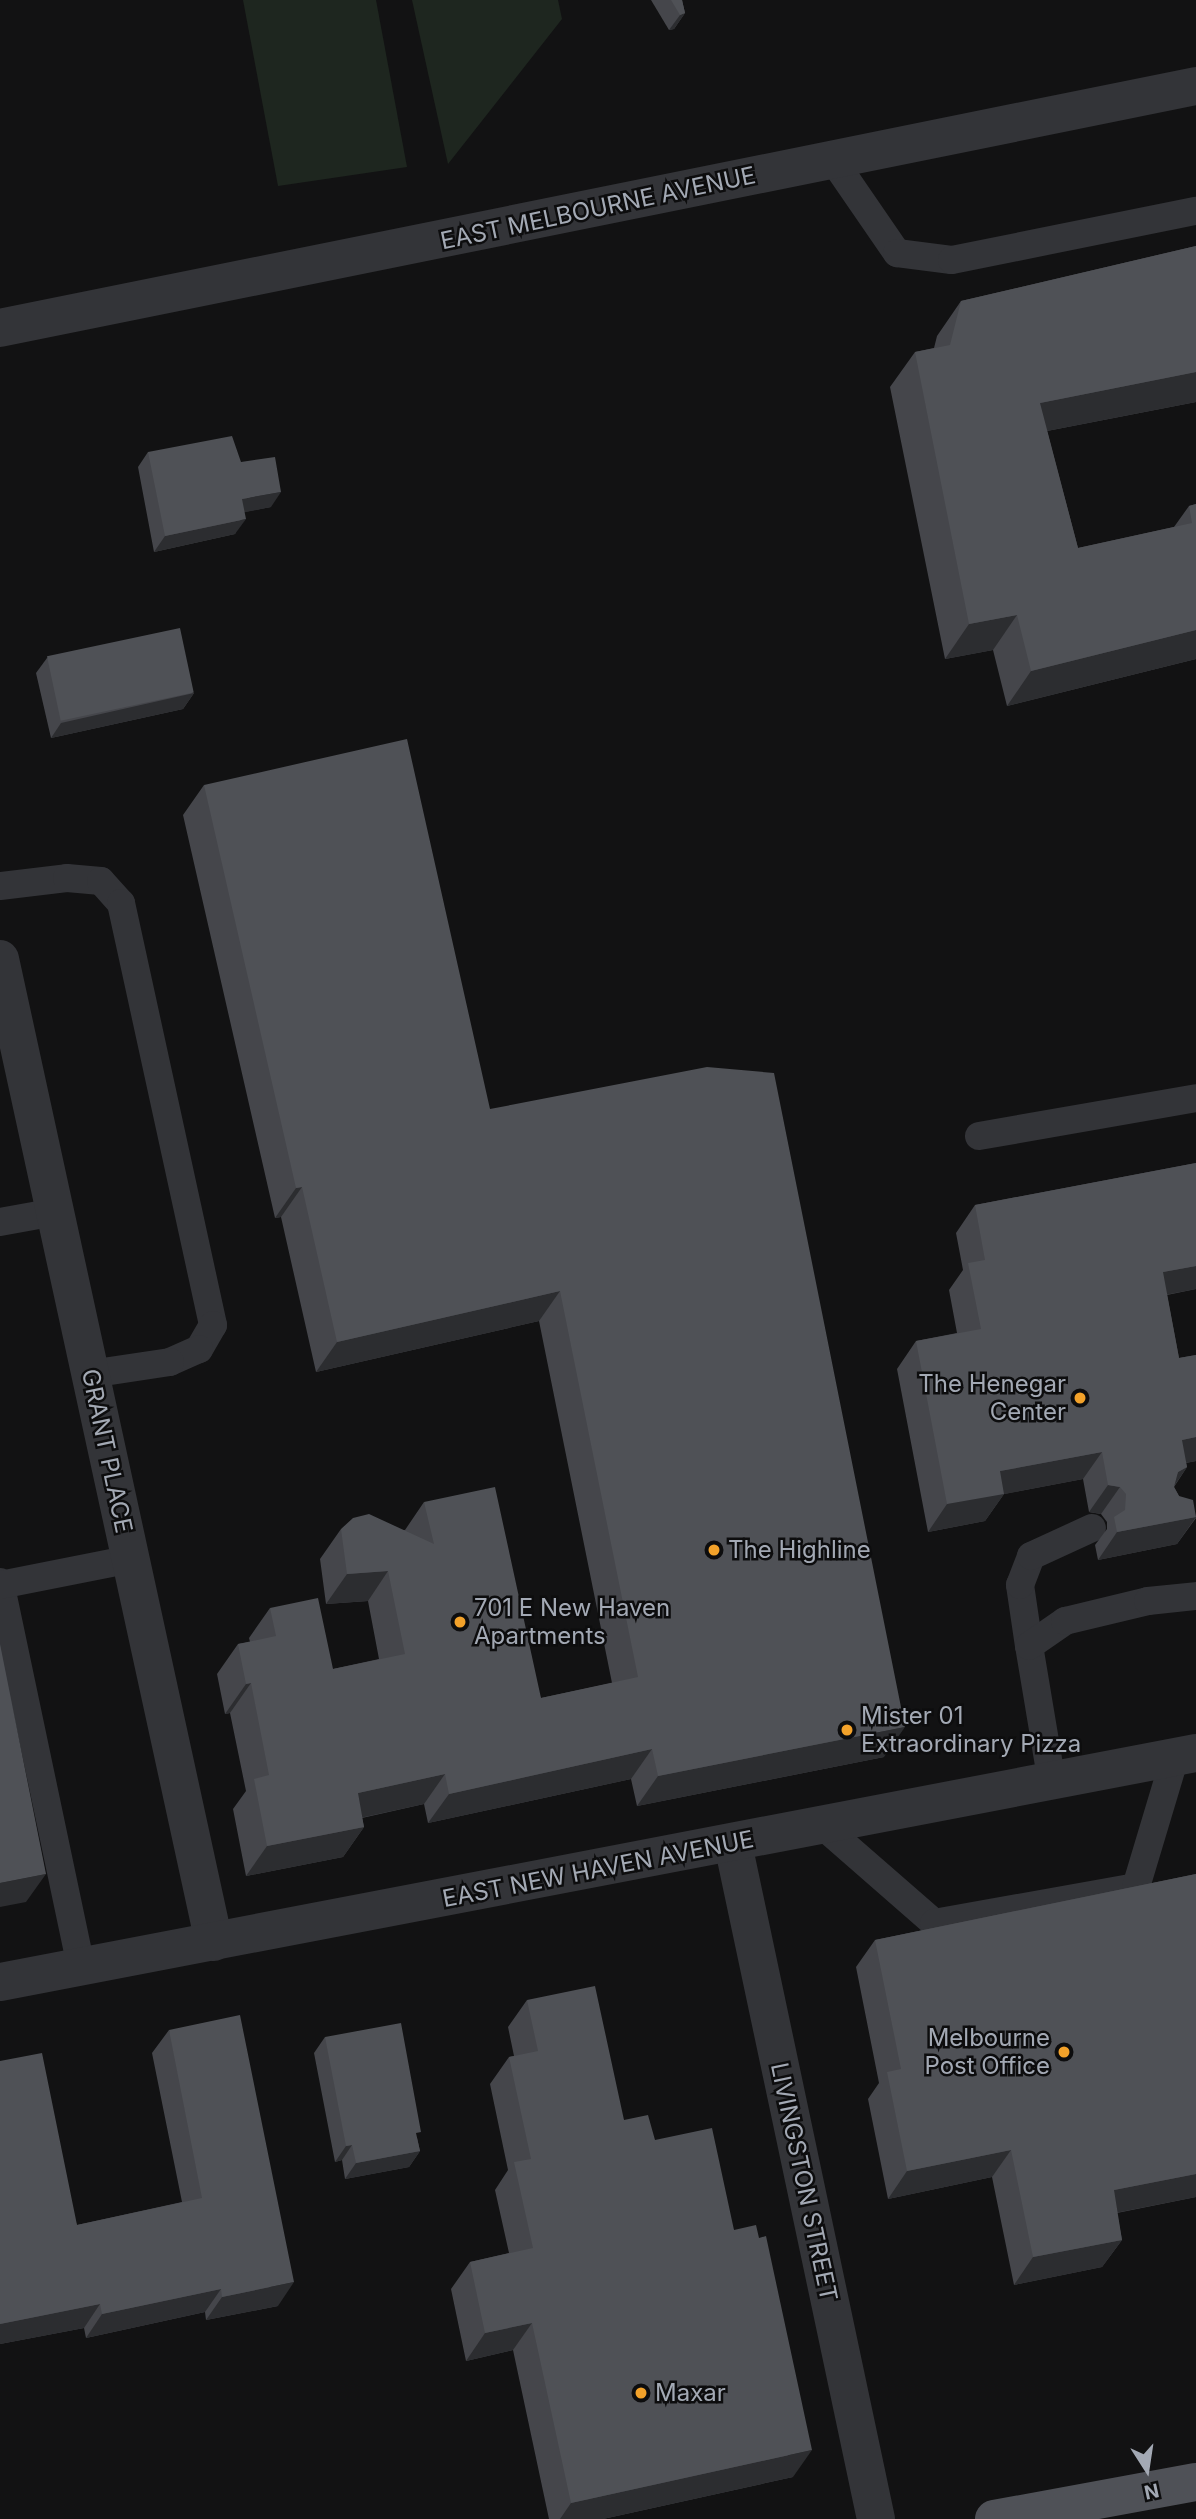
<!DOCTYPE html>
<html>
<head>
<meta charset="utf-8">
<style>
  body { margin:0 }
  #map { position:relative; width:1196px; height:2519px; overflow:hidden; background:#121213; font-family:Inter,sans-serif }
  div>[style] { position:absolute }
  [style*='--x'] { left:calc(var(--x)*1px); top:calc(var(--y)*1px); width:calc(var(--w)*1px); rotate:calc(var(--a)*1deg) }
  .green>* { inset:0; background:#1e261f }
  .service>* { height:28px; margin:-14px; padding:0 14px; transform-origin:14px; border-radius:14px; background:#333438 }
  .minor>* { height:38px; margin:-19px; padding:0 19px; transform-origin:19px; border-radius:19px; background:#333438 }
  .tertiary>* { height:38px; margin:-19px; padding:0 19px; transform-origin:19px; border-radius:19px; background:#333438 }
  .primary>* { height:38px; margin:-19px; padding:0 19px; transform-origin:19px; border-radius:19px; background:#4f5157 }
  .wall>* { inset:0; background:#45464b }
  .shaded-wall>* { inset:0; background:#2c2d30 }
  .building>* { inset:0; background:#4f5156; transform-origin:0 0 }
  .dots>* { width:19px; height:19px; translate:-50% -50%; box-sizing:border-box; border:4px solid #0d0d0e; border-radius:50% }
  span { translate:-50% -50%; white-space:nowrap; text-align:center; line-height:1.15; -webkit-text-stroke:5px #0d0d0e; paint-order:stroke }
  .street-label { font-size:24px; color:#a3a9b4 }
  .poi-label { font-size:24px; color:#a3a9b4 }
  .right { translate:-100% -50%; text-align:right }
  .left { translate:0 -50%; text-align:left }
  .north { position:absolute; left:1112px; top:2435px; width:70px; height:70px; -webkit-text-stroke:5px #0d0d0e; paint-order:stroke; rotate:168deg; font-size:19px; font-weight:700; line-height:28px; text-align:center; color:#a3a9b4 }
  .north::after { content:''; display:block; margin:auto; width:24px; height:32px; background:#a3a9b4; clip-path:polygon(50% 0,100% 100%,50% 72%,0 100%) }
</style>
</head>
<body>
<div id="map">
  <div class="green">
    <i style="clip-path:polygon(243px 0,376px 0,407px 167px,278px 186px)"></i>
    <i style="clip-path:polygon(412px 0,558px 0,562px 19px,448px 164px)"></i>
  </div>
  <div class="service">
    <i style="--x:833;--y:160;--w:113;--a:55.5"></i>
    <i style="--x:897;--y:253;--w:55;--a:7.3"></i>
    <i style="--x:952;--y:260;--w:249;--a:-11.4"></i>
    <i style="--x:0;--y:886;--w:67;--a:-6.8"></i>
    <i style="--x:67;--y:878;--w:34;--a:5"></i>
    <i style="--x:101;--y:881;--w:30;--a:48"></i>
    <i style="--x:121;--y:903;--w:432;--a:77.7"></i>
    <i style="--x:213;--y:1325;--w:28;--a:120"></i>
    <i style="--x:199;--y:1349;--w:32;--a:156"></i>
    <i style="--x:170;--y:1362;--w:80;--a:171.4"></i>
    <i style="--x:979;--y:1136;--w:220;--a:-9.9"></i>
    <i style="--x:0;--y:1222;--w:56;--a:-10.3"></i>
    <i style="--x:0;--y:1582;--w:393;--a:78.1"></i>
    <i style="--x:0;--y:1585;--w:134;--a:-11.2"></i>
    <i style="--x:1029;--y:1646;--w:62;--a:-98.4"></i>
    <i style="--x:1020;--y:1585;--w:31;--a:-69"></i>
    <i style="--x:1031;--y:1556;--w:67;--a:-24.7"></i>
    <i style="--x:1052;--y:1783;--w:139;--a:-99.5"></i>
    <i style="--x:1029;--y:1646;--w:44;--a:-34.8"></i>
    <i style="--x:1065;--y:1621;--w:85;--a:-13.5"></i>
    <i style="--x:1148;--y:1601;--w:48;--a:-5.9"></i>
    <i style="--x:823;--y:1826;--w:147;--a:41.1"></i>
    <i style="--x:934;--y:1923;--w:205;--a:-10.1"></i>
    <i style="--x:1136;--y:1887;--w:136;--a:-73.3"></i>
  </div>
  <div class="minor">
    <i style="--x:0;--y:959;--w:1006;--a:77.72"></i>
    <i style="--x:733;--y:1844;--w:690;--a:78.04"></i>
  </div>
  <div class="tertiary">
    <i style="--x:0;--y:328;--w:1220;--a:-11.44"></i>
    <i style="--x:0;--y:1982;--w:1218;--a:-10.84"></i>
  </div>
  <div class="primary">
    <i style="--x:994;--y:2519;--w:205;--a:-10.4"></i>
  </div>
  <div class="wall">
    <i style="clip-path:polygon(651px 0,682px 0,685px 13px,674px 29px,669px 30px)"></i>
    <i style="clip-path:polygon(1196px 246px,1196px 402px,1047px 431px,1078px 548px,1174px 527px,1189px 506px,1196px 504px,1196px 659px,1007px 706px,993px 650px,945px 659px,890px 387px,915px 352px,934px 348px,937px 336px,961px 301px)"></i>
    <i style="clip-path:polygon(148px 452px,271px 507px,244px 512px,235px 534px,154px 552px,138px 467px)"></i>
    <i style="clip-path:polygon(47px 658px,194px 693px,183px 709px,51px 738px,36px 673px)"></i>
    <i style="clip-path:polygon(204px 785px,490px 1109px,884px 1757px,637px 1806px,631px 1779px,428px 1823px,424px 1804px,362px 1818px,364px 1827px,343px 1857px,246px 1876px,233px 1809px,246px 1791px,230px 1713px,225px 1714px,217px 1674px,238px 1644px,250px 1642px,249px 1638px,270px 1608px,333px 1669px,379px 1659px,368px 1601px,326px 1604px,320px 1559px,341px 1529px,405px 1530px,424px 1502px,541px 1698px,612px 1683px,539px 1321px,316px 1372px,281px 1217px,275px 1218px,183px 815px)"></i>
    <i style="clip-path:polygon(1196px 1163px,1196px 1289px,1167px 1295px,1179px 1358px,1196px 1355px,1196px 1461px,1186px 1463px,1187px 1467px,1174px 1487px,1179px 1496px,1196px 1518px,1177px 1544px,1098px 1560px,1095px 1545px,1107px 1529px,1107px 1522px,1101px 1514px,1089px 1512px,1083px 1479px,1004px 1494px,985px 1521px,928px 1532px,897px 1369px,916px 1341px,957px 1333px,949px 1290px,963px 1270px,956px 1233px,975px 1205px)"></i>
    <i style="clip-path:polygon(1196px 1874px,1196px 2197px,1117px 2213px,1122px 2240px,1102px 2267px,1014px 2285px,992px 2177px,888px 2199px,868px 2099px,879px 2083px,856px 1967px,875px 1940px)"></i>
    <i style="clip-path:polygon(527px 2000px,624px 2120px,655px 2140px,734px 2230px,793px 2477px,603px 2519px,549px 2519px,513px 2350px,466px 2361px,451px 2289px,470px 2262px,509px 2253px,495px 2190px,508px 2170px,490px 2084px,509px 2057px,514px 2056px,508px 2027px)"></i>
    <i style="clip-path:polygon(169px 2030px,278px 2306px,206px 2320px,205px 2312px,86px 2338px,84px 2328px,0 2344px,0 2061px,77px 2225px,182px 2202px,152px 2053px)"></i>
    <i style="clip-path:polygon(325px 2037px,417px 2138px,420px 2151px,409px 2167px,345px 2179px,342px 2160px,335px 2162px,314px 2053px)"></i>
  </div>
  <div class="shaded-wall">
    <i style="clip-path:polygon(685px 13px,674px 29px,669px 30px,680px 15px)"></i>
    <i style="clip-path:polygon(1196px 372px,1196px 402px,1016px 437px,1040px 403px)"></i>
    <i style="clip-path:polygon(281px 492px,271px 507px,231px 515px,242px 499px)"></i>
    <i style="clip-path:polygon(246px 519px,235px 534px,154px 552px,165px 536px)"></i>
    <i style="clip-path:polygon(1017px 615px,993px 650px,945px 659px,969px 624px)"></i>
    <i style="clip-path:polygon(1196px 630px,1196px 659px,1007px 706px,1031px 671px)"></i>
    <i style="clip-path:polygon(194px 693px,183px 709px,51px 738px,61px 723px)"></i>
    <i style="clip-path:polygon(302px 1187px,281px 1217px,275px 1218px,296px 1188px)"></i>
    <i style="clip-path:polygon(1196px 1266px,1196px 1289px,1144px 1299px,1163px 1272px)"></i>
    <i style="clip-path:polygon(560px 1291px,539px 1321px,316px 1372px,337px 1342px)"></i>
    <i style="clip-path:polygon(1196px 1437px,1196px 1461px,1163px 1467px,1182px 1440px)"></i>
    <i style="clip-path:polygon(1102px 1452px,1083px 1479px,994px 1496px,1004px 1494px,985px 1521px,928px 1532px,947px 1504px,1000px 1471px)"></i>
    <i style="clip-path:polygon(1187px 1467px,1168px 1495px,1178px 1472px)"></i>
    <i style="clip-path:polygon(1108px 1485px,1120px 1487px,1101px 1514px,1089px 1512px)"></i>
    <i style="clip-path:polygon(1196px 1517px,1177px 1544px,1098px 1560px,1117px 1532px)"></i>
    <i style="clip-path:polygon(388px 1571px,368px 1601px,326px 1604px,347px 1574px)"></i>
    <i style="clip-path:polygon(251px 1683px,230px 1713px,225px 1714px,246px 1684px)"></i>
    <i style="clip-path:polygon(905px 1727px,884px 1757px,637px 1806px,658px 1776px)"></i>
    <i style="clip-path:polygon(652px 1749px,631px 1779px,428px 1823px,449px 1794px)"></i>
    <i style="clip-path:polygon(445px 1774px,424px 1804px,337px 1823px,358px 1793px)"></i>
    <i style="clip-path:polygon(364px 1827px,343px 1857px,246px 1876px,267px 1846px)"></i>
    <i style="clip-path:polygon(46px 1874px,26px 1902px,0 1907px,0 1883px)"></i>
    <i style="clip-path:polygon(352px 2145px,342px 2160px,335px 2162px,346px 2146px)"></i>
    <i style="clip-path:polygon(1011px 2150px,992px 2177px,888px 2199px,907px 2171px)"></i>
    <i style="clip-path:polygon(420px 2151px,409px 2167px,345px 2179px,356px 2163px)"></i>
    <i style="clip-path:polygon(1196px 2174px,1196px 2197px,1095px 2217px,1114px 2190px)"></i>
    <i style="clip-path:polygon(1122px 2240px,1102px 2267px,1014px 2285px,1033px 2257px)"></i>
    <i style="clip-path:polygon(294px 2282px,278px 2306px,206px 2320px,222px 2297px)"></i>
    <i style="clip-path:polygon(221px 2289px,205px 2312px,86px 2338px,102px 2314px)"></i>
    <i style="clip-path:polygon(100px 2304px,84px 2328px,0 2344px,0 2324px)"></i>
    <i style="clip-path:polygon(532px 2323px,513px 2350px,466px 2361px,485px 2333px)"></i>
    <i style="clip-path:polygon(812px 2450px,793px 2477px,603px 2519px,560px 2519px,571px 2503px)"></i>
  </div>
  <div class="building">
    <i style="clip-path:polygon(671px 0,682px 0,685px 13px,680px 15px)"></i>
    <i style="clip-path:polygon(1196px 246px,1196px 372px,1040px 403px,1078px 548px,1192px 523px,1189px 506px,1196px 504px,1196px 630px,1031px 671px,1017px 615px,969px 624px,915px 352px,950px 345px,961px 301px)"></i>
    <i style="clip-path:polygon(232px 436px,241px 462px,275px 457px,281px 492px,242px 499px,246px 519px,165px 536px,148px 452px)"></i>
    <i style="left:180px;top:628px;width:66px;height:136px;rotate:78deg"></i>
    <i style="clip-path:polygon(407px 739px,490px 1109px,707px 1067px,774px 1073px,905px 1727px,658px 1776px,652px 1749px,449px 1794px,445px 1774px,358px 1793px,364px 1827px,267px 1846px,254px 1779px,269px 1775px,251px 1683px,246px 1684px,238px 1644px,276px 1636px,270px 1608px,318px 1598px,333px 1669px,405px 1654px,388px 1571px,347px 1574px,341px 1529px,353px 1518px,369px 1514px,434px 1544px,424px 1502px,495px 1487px,541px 1698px,638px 1677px,560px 1291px,337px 1342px,302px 1187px,296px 1188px,204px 785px)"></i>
    <i style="clip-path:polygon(1196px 1163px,1196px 1266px,1163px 1272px,1179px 1358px,1196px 1355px,1196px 1437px,1182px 1440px,1187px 1467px,1178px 1472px,1174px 1487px,1179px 1496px,1193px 1500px,1196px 1517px,1117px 1532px,1114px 1517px,1125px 1510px,1126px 1494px,1120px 1487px,1108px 1485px,1102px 1452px,1000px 1471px,1004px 1494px,947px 1504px,916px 1341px,981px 1329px,968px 1263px,985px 1260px,975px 1205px)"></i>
    <i style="clip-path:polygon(0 1644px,46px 1874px,0 1883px)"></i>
    <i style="clip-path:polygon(1196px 1874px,1196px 2174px,1114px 2190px,1122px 2240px,1033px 2257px,1011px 2150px,907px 2171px,887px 2072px,901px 2069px,875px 1940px)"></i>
    <i style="clip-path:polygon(595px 1986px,624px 2120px,648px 2115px,655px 2140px,712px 2128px,734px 2230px,756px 2225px,759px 2238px,766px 2236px,812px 2450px,571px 2503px,532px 2323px,485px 2333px,470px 2262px,533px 2248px,514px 2162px,531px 2159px,509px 2057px,538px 2051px,527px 2000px)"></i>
    <i style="clip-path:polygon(240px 2015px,294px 2282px,222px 2297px,221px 2289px,102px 2314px,100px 2304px,0 2324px,0 2061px,42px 2053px,77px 2225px,202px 2198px,169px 2030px)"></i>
    <i style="clip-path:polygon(401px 2023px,421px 2132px,416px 2133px,420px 2151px,356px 2163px,352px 2145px,346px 2146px,325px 2037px)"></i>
  </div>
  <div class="dots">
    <i style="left:1080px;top:1398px;background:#f3a22a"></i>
    <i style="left:714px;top:1550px;background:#f3a22a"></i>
    <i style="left:460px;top:1622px;background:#f3a22a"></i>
    <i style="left:847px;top:1730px;background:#f3a22a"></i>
    <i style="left:1064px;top:2052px;background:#f3a22a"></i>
    <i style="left:641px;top:2393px;background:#f3a22a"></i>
  </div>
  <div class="street-label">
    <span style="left:598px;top:208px;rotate:-12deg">EAST MELBOURNE AVENUE</span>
    <span style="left:107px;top:1451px;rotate:78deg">GRANT PLACE</span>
    <span style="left:598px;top:1869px;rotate:-11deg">EAST NEW HAVEN AVENUE</span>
    <span style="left:804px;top:2182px;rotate:78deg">LIVINGSTON STREET</span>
  </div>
  <div class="poi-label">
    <span class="right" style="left:1066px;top:1398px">The Henegar<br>Center</span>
    <span class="left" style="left:728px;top:1550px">The Highline</span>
    <span class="left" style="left:474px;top:1622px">701 E New Haven<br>Apartments</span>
    <span class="left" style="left:861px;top:1730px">Mister 01<br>Extraordinary Pizza</span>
    <span class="right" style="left:1050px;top:2052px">Melbourne<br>Post Office</span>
    <span class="left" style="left:655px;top:2393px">Maxar</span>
  </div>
  <div class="north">N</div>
</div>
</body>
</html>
